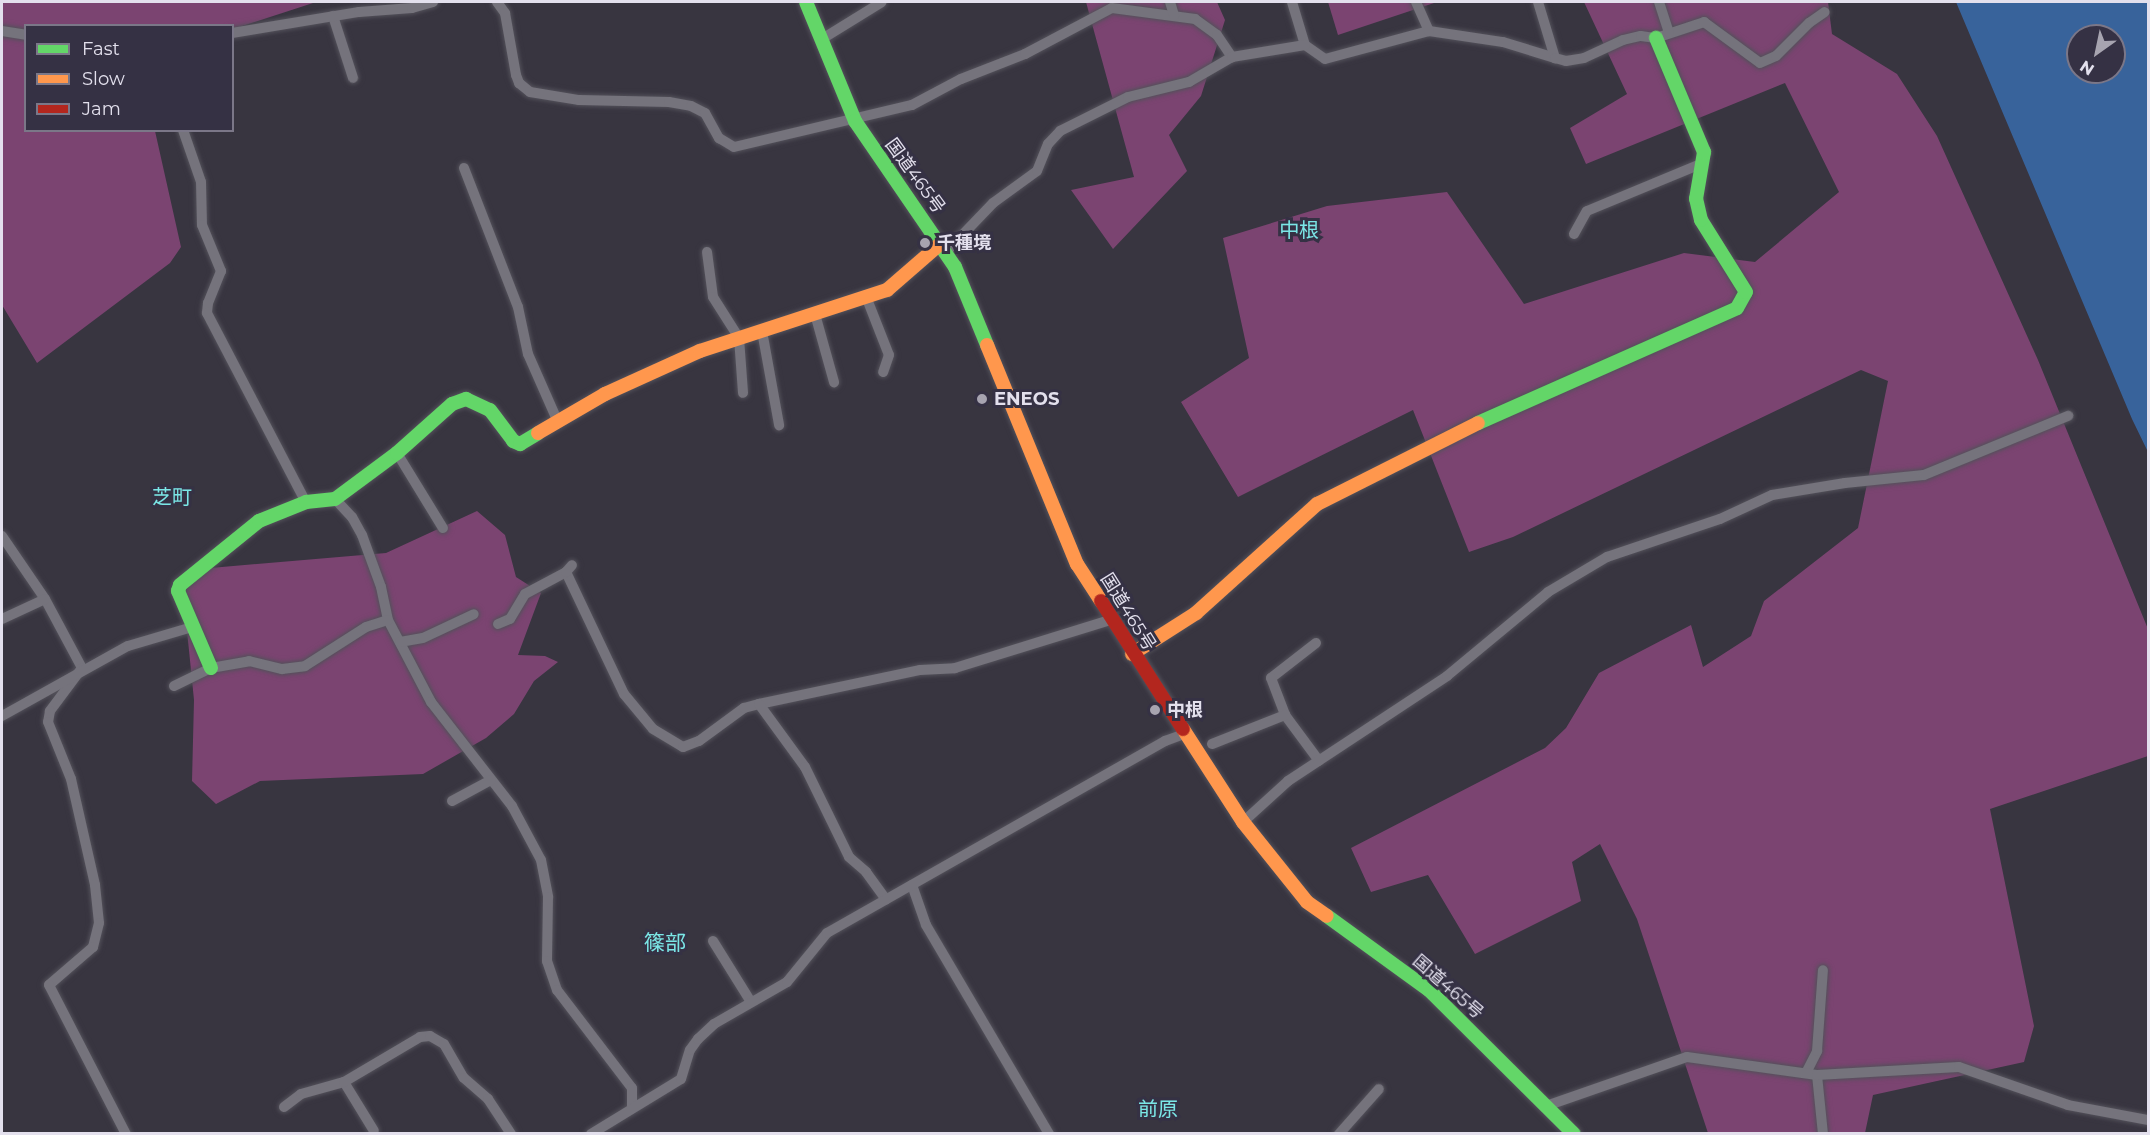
<!DOCTYPE html>
<html>
<head>
<meta charset="utf-8">
<style>
  body { margin:0 }
  #map { position:relative; width:2150px; height:1135px; overflow:hidden; background:#383540; font-family:Montserrat,"Noto Sans JP",sans-serif }
  div>[style] { position:absolute }
  [style*='--x'] { left:calc(var(--x)*1px); top:calc(var(--y)*1px); width:calc(var(--w)*1px); rotate:calc(var(--a)*1deg) }
  .forest>* { inset:0; background:#7b4471 }
  .water>* { inset:0; background:#38639b }
  .roads { filter:drop-shadow(0 0 2px #53515a) drop-shadow(0 0 2px #53515a) }
  .street>* { height:10px; margin:-5px; padding:0 5px; transform-origin:5px; border-radius:5px; background:#75737c }
  .fast>* { height:14px; margin:-7px; padding:0 7px; transform-origin:7px; border-radius:7px; background:#63d668 }
  .slow>* { height:14px; margin:-7px; padding:0 7px; transform-origin:7px; border-radius:7px; background:#ff974d }
  .jam>* { height:14px; margin:-7px; padding:0 7px; transform-origin:7px; border-radius:7px; background:#b3261e }
  .dots>* { width:16px; height:16px; translate:-50% -50%; box-sizing:border-box; border:3px solid #353144; border-radius:50% }
  span { translate:-50% -50%; white-space:nowrap; text-align:center; line-height:1.15; -webkit-text-stroke:6px #353144; paint-order:stroke }
  .street-label { font-size:18px; color:#e3e0ed }
  .poi-label { font-size:18px; color:#e3e0ed; font-weight:700 }
  .left { translate:0 -50%; text-align:left }
  .neighbourhood-label { font-size:20px; color:#7be7e7 }
  .quarter-label { font-size:21px; color:#7be7e7 }
  .frame { position:absolute; inset:0; border:3px solid #e3e0ed; pointer-events:none }
  .legend { position:absolute; left:24px; top:24px; width:210px; height:108px; box-sizing:border-box; background:#353144; border:2px solid #7b7788; margin:0; padding:8px 10px; list-style:none; font-size:18px; color:#e3e0ed }
  .legend li { display:flex; align-items:center; gap:12px; height:30px }
  .legend b { width:30px; border:2px solid #7b7788 }
  .north { position:absolute; left:2066px; top:24px; width:60px; height:60px; box-sizing:border-box; background:#353144; border:2px solid #7b7788; border-radius:50%; rotate:213deg; font-size:16px; font-weight:700; line-height:24px; text-align:center; color:#e3e0ed }
  .north::after { content:''; display:block; margin:auto; width:21px; height:27px; background:#a7a4b0; clip-path:polygon(50% 0,100% 100%,50% 72%,0 100%) }
</style>
</head>
<body>
<div id="map">
  <div class="forest">
    <i style="clip-path:polygon(2px 2px,313px 3px,233px 29px,232px 26px,26px 26px,26px 130px,155px 131px,181px 247px,170px 263px,37px 363px,2px 305px)"></i>
    <i style="clip-path:polygon(1086px 2px,1217px 2px,1225px 20px,1201px 96px,1169px 135px,1187px 171px,1113px 249px,1071px 190px,1134px 177px)"></i>
    <i style="clip-path:polygon(1328px 2px,1437px 2px,1338px 35px)"></i>
    <i style="clip-path:polygon(1584px 2px,1828px 2px,1832px 34px,1897px 74px,1937px 136px,2038px 360px,2148px 629px,2148px 756px,1990px 809px,2034px 1026px,2024px 1062px,1873px 1095px,1865px 1133px,1708px 1133px,1637px 919px,1600px 844px,1572px 862px,1581px 901px,1475px 954px,1428px 875px,1371px 892px,1351px 848px,1545px 748px,1566px 728px,1599px 673px,1691px 625px,1703px 667px,1751px 636px,1764px 601px,1858px 528px,1888px 381px,1861px 370px,1513px 537px,1469px 552px,1413px 410px,1238px 497px,1181px 402px,1249px 358px,1223px 238px,1327px 206px,1447px 192px,1524px 304px,1684px 253px,1755px 262px,1839px 192px,1785px 83px,1586px 164px,1570px 128px,1627px 94px)"></i>
    <i style="clip-path:polygon(477px 511px,505px 535px,516px 577px,541px 593px,518px 655px,545px 656px,558px 662px,534px 681px,514px 714px,486px 738px,423px 774px,260px 781px,216px 804px,192px 781px,194px 700px,183px 591px,199px 569px,386px 553px)"></i>
  </div>
  <div class="water">
    <i style="clip-path:polygon(evenodd,1956px 2px,2148px 2px,2148px 452px,2132px 419px,1956px 2px,2078px 36px,2114px 36px,2114px 72px,2078px 72px,2078px 36px)"></i>
  </div>
  <div class="roads">
    <div class="street">
      <i style="--x:497;--y:2;--w:14;--a:54"></i>
      <i style="--x:505;--y:13;--w:63;--a:79.9"></i>
      <i style="--x:516;--y:75;--w:9;--a:69"></i>
      <i style="--x:519;--y:83;--w:14;--a:39"></i>
      <i style="--x:530;--y:92;--w:50;--a:9.3"></i>
      <i style="--x:579;--y:100;--w:90;--a:1.3"></i>
      <i style="--x:669;--y:102;--w:22;--a:10"></i>
      <i style="--x:691;--y:106;--w:16;--a:27"></i>
      <i style="--x:705;--y:113;--w:29;--a:61"></i>
      <i style="--x:719;--y:138;--w:17;--a:31"></i>
      <i style="--x:734;--y:147;--w:183;--a:-13.3"></i>
      <i style="--x:912;--y:105;--w:55;--a:-28"></i>
      <i style="--x:961;--y:79;--w:69;--a:-21.3"></i>
      <i style="--x:1025;--y:54;--w:98;--a:-27.9"></i>
      <i style="--x:1112;--y:8;--w:84;--a:7.5"></i>
      <i style="--x:1195;--y:19;--w:27;--a:36"></i>
      <i style="--x:1217;--y:35;--w:27;--a:56"></i>
      <i style="--x:1170;--y:2;--w:14;--a:73"></i>
      <i style="--x:1292;--y:2;--w:45;--a:73.2"></i>
      <i style="--x:1305;--y:45;--w:24;--a:35"></i>
      <i style="--x:1325;--y:59;--w:108;--a:-15.1"></i>
      <i style="--x:1429;--y:31;--w:75;--a:8.5"></i>
      <i style="--x:1503;--y:42;--w:54;--a:17.1"></i>
      <i style="--x:1416;--y:2;--w:32;--a:66"></i>
      <i style="--x:1538;--y:2;--w:59;--a:73.1"></i>
      <i style="--x:1555;--y:58;--w:11;--a:15"></i>
      <i style="--x:1566;--y:61;--w:18;--a:-9"></i>
      <i style="--x:1584;--y:58;--w:43;--a:-24.8"></i>
      <i style="--x:1623;--y:40;--w:18;--a:-13"></i>
      <i style="--x:1641;--y:36;--w:15;--a:8"></i>
      <i style="--x:1656;--y:38;--w:51;--a:-18.4"></i>
      <i style="--x:1704;--y:22;--w:69;--a:36.2"></i>
      <i style="--x:1760;--y:63;--w:17;--a:-24"></i>
      <i style="--x:1776;--y:56;--w:47;--a:-45"></i>
      <i style="--x:1809;--y:23;--w:19;--a:-35"></i>
      <i style="--x:1659;--y:2;--w:32;--a:72"></i>
      <i style="--x:333;--y:16;--w:65;--a:72.1"></i>
      <i style="--x:2;--y:31;--w:24;--a:9"></i>
      <i style="--x:232;--y:33;--w:129;--a:-9.4"></i>
      <i style="--x:359;--y:12;--w:53;--a:-4.3"></i>
      <i style="--x:412;--y:8;--w:22;--a:-16"></i>
      <i style="--x:822;--y:39;--w:70;--a:-31.7"></i>
      <i style="--x:183;--y:130;--w:55;--a:70.9"></i>
      <i style="--x:201;--y:182;--w:43;--a:88.7"></i>
      <i style="--x:202;--y:225;--w:50;--a:67.6"></i>
      <i style="--x:221;--y:271;--w:35;--a:112"></i>
      <i style="--x:208;--y:303;--w:10;--a:96"></i>
      <i style="--x:207;--y:313;--w:213;--a:62.4"></i>
      <i style="--x:464;--y:168;--w:149;--a:68.8"></i>
      <i style="--x:518;--y:307;--w:48;--a:78"></i>
      <i style="--x:528;--y:354;--w:74;--a:66.2"></i>
      <i style="--x:1574;--y:234;--w:26;--a:-61"></i>
      <i style="--x:1587;--y:211;--w:126;--a:-22.5"></i>
      <i style="--x:707;--y:252;--w:45;--a:82.4"></i>
      <i style="--x:713;--y:297;--w:49;--a:57.6"></i>
      <i style="--x:739;--y:338;--w:55;--a:85.8"></i>
      <i style="--x:946;--y:252;--w:68;--a:-46.2"></i>
      <i style="--x:993;--y:203;--w:54;--a:-36"></i>
      <i style="--x:1037;--y:171;--w:29;--a:-68"></i>
      <i style="--x:1048;--y:144;--w:18;--a:-47"></i>
      <i style="--x:1060;--y:131;--w:76;--a:-26.6"></i>
      <i style="--x:1128;--y:97;--w:63;--a:-13.8"></i>
      <i style="--x:1189;--y:82;--w:50;--a:-30.2"></i>
      <i style="--x:1232;--y:57;--w:74;--a:-9.3"></i>
      <i style="--x:867;--y:299;--w:60;--a:68.6"></i>
      <i style="--x:889;--y:355;--w:18;--a:109"></i>
      <i style="--x:815;--y:314;--w:71;--a:74.4"></i>
      <i style="--x:762;--y:331;--w:96;--a:79.7"></i>
      <i style="--x:397;--y:453;--w:88;--a:58.5"></i>
      <i style="--x:335;--y:499;--w:25;--a:47"></i>
      <i style="--x:352;--y:517;--w:21;--a:61"></i>
      <i style="--x:362;--y:535;--w:55;--a:69.9"></i>
      <i style="--x:381;--y:587;--w:34;--a:78"></i>
      <i style="--x:388;--y:620;--w:93;--a:62.3"></i>
      <i style="--x:431;--y:702;--w:132;--a:52.1"></i>
      <i style="--x:512;--y:806;--w:61;--a:61.8"></i>
      <i style="--x:541;--y:860;--w:38;--a:79"></i>
      <i style="--x:548;--y:897;--w:64;--a:90.9"></i>
      <i style="--x:547;--y:961;--w:31;--a:71"></i>
      <i style="--x:557;--y:990;--w:123;--a:52.6"></i>
      <i style="--x:632;--y:1088;--w:20;--a:90"></i>
      <i style="--x:2;--y:536;--w:76;--a:55.7"></i>
      <i style="--x:45;--y:599;--w:78;--a:61.8"></i>
      <i style="--x:82;--y:668;--w:54;--a:126.7"></i>
      <i style="--x:50;--y:711;--w:11;--a:100"></i>
      <i style="--x:48;--y:722;--w:61;--a:68"></i>
      <i style="--x:71;--y:779;--w:109;--a:77.2"></i>
      <i style="--x:95;--y:885;--w:38;--a:84"></i>
      <i style="--x:99;--y:923;--w:25;--a:104"></i>
      <i style="--x:93;--y:947;--w:58;--a:139.2"></i>
      <i style="--x:49;--y:985;--w:168;--a:62.7"></i>
      <i style="--x:566;--y:572;--w:135;--a:64.6"></i>
      <i style="--x:624;--y:694;--w:45;--a:50.4"></i>
      <i style="--x:653;--y:729;--w:35;--a:31"></i>
      <i style="--x:683;--y:747;--w:17;--a:-21"></i>
      <i style="--x:699;--y:741;--w:56;--a:-36.3"></i>
      <i style="--x:744;--y:708;--w:16;--a:-15"></i>
      <i style="--x:759;--y:704;--w:165;--a:-11.9"></i>
      <i style="--x:920;--y:670;--w:35;--a:-3"></i>
      <i style="--x:955;--y:668;--w:162;--a:-17.2"></i>
      <i style="--x:2;--y:619;--w:47;--a:-24.9"></i>
      <i style="--x:498;--y:624;--w:13;--a:-23"></i>
      <i style="--x:510;--y:619;--w:29;--a:-59"></i>
      <i style="--x:525;--y:594;--w:47;--a:-28.2"></i>
      <i style="--x:566;--y:572;--w:9;--a:-49"></i>
      <i style="--x:400;--y:642;--w:23;--a:-10"></i>
      <i style="--x:423;--y:638;--w:56;--a:-25.2"></i>
      <i style="--x:1316;--y:643;--w:57;--a:142.1"></i>
      <i style="--x:1271;--y:678;--w:40;--a:69"></i>
      <i style="--x:1285;--y:715;--w:57;--a:53.5"></i>
      <i style="--x:174;--y:686;--w:41;--a:-25.9"></i>
      <i style="--x:211;--y:668;--w:39;--a:-10"></i>
      <i style="--x:249;--y:661;--w:34;--a:14"></i>
      <i style="--x:282;--y:669;--w:23;--a:-7"></i>
      <i style="--x:305;--y:666;--w:72;--a:-32.6"></i>
      <i style="--x:366;--y:627;--w:23;--a:-18"></i>
      <i style="--x:759;--y:704;--w:78;--a:53.9"></i>
      <i style="--x:805;--y:767;--w:100;--a:63.9"></i>
      <i style="--x:849;--y:857;--w:23;--a:41"></i>
      <i style="--x:866;--y:872;--w:34;--a:54"></i>
      <i style="--x:2;--y:716;--w:144;--a:-29.1"></i>
      <i style="--x:128;--y:646;--w:67;--a:-16.5"></i>
      <i style="--x:1212;--y:744;--w:79;--a:-21.7"></i>
      <i style="--x:452;--y:801;--w:44;--a:-28.3"></i>
      <i style="--x:1243;--y:822;--w:61;--a:-42.3"></i>
      <i style="--x:1288;--y:781;--w:191;--a:-33.4"></i>
      <i style="--x:1447;--y:676;--w:131;--a:-39.7"></i>
      <i style="--x:1548;--y:592;--w:69;--a:-30.7"></i>
      <i style="--x:1607;--y:557;--w:119;--a:-18.6"></i>
      <i style="--x:1720;--y:519;--w:57;--a:-24.8"></i>
      <i style="--x:1772;--y:495;--w:74;--a:-9.3"></i>
      <i style="--x:1845;--y:483;--w:79;--a:-5.8"></i>
      <i style="--x:1924;--y:475;--w:156;--a:-22.3"></i>
      <i style="--x:912;--y:885;--w:42;--a:70.7"></i>
      <i style="--x:926;--y:925;--w:243;--a:59.5"></i>
      <i style="--x:713;--y:941;--w:72;--a:58.1"></i>
      <i style="--x:1806;--y:1073;--w:25;--a:-63"></i>
      <i style="--x:1817;--y:1051;--w:81;--a:-85.8"></i>
      <i style="--x:1817;--y:1075;--w:59;--a:84.2"></i>
      <i style="--x:344;--y:1082;--w:57;--a:58.5"></i>
      <i style="--x:1546;--y:1106;--w:149;--a:-19.2"></i>
      <i style="--x:1687;--y:1057;--w:131;--a:7.9"></i>
      <i style="--x:1817;--y:1075;--w:142;--a:-3.2"></i>
      <i style="--x:1959;--y:1067;--w:115;--a:19.2"></i>
      <i style="--x:2068;--y:1105;--w:81;--a:10.6"></i>
      <i style="--x:284;--y:1107;--w:21;--a:-37"></i>
      <i style="--x:301;--y:1094;--w:45;--a:-15.6"></i>
      <i style="--x:344;--y:1082;--w:88;--a:-30.6"></i>
      <i style="--x:420;--y:1037;--w:10;--a:-6"></i>
      <i style="--x:430;--y:1036;--w:16;--a:30"></i>
      <i style="--x:444;--y:1044;--w:39;--a:60"></i>
      <i style="--x:464;--y:1078;--w:32;--a:41"></i>
      <i style="--x:488;--y:1099;--w:42;--a:56.7"></i>
      <i style="--x:591;--y:1134;--w:105;--a:-31.4"></i>
      <i style="--x:681;--y:1079;--w:30;--a:-73"></i>
      <i style="--x:690;--y:1050;--w:14;--a:-54"></i>
      <i style="--x:698;--y:1039;--w:22;--a:-43"></i>
      <i style="--x:714;--y:1024;--w:84;--a:-29.9"></i>
      <i style="--x:787;--y:982;--w:63;--a:-50.8"></i>
      <i style="--x:827;--y:933;--w:389;--a:-29.6"></i>
      <i style="--x:1165;--y:741;--w:20;--a:-20"></i>
      <i style="--x:1339;--y:1134;--w:60;--a:-48.4"></i>
    </div>
    <div class="fast">
      <i style="--x:806;--y:2;--w:129;--a:67.6"></i>
      <i style="--x:855;--y:121;--w:177;--a:55.6"></i>
      <i style="--x:955;--y:267;--w:84;--a:67.7"></i>
      <i style="--x:1478;--y:423;--w:283;--a:-23.9"></i>
      <i style="--x:1737;--y:308;--w:18;--a:-61"></i>
      <i style="--x:1746;--y:292;--w:85;--a:-122"></i>
      <i style="--x:1701;--y:220;--w:22;--a:-103"></i>
      <i style="--x:1696;--y:199;--w:48;--a:-80.3"></i>
      <i style="--x:1704;--y:152;--w:124;--a:-112.8"></i>
      <i style="--x:211;--y:668;--w:84;--a:-113.2"></i>
      <i style="--x:178;--y:591;--w:6;--a:-72"></i>
      <i style="--x:180;--y:585;--w:102;--a:-39"></i>
      <i style="--x:259;--y:521;--w:51;--a:-22"></i>
      <i style="--x:306;--y:502;--w:29;--a:-6"></i>
      <i style="--x:335;--y:499;--w:77;--a:-36.6"></i>
      <i style="--x:397;--y:453;--w:74;--a:-41.7"></i>
      <i style="--x:452;--y:404;--w:15;--a:-20"></i>
      <i style="--x:466;--y:399;--w:26;--a:25"></i>
      <i style="--x:490;--y:410;--w:39;--a:53"></i>
      <i style="--x:513;--y:441;--w:8;--a:23"></i>
      <i style="--x:520;--y:444;--w:21;--a:-31"></i>
      <i style="--x:1327;--y:916;--w:126;--a:36"></i>
      <i style="--x:1429;--y:990;--w:204;--a:44.8"></i>
    </div>
    <div class="slow">
      <i style="--x:987;--y:345;--w:237;--a:67.7"></i>
      <i style="--x:1077;--y:564;--w:44;--a:57"></i>
      <i style="--x:538;--y:433;--w:78;--a:-30.2"></i>
      <i style="--x:605;--y:394;--w:104;--a:-24.4"></i>
      <i style="--x:700;--y:351;--w:197;--a:-18.1"></i>
      <i style="--x:887;--y:290;--w:72;--a:-41"></i>
      <i style="--x:1132;--y:654;--w:76;--a:-32.6"></i>
      <i style="--x:1196;--y:613;--w:163;--a:-42"></i>
      <i style="--x:1317;--y:504;--w:180;--a:-26.7"></i>
      <i style="--x:1183;--y:729;--w:111;--a:57.2"></i>
      <i style="--x:1243;--y:822;--w:102;--a:51.3"></i>
      <i style="--x:1307;--y:902;--w:24;--a:35"></i>
    </div>
    <div class="jam">
      <i style="--x:1101;--y:601;--w:152;--a:57.4"></i>
    </div>
  </div>
  <div class="dots">
    <i style="left:925px;top:243px;background:#a7a4b0"></i>
    <i style="left:982px;top:399px;background:#a7a4b0"></i>
    <i style="left:1155px;top:710px;background:#a7a4b0"></i>
  </div>
  <div class="street-label">
    <span style="left:915px;top:176px;rotate:54deg">国道465号</span>
    <span style="left:1128px;top:612px;rotate:58deg">国道465号</span>
    <span style="left:1448px;top:987px;rotate:41deg">国道465号</span>
  </div>
  <div class="poi-label">
    <span class="left" style="left:937px;top:243px">千種境</span>
    <span class="left" style="left:994px;top:399px">ENEOS</span>
    <span class="left" style="left:1167px;top:710px">中根</span>
  </div>
  <div class="neighbourhood-label">
    <span style="left:1299px;top:230px">中根</span>
    <span style="left:172px;top:497px">芝町</span>
    <span style="left:1158px;top:1109px">前原</span>
  </div>
  <div class="quarter-label">
    <span style="left:665px;top:943px">篠部</span>
  </div>
  <div class="frame"></div>
  <ul class="legend">
  <li><b style="height:8px;background:#63d668"></b>Fast</li>
  <li><b style="height:8px;background:#ff974d"></b>Slow</li>
  <li><b style="height:8px;background:#b3261e"></b>Jam</li>
  </ul>
  <div class="north">N</div>
</div>
</body>
</html>
